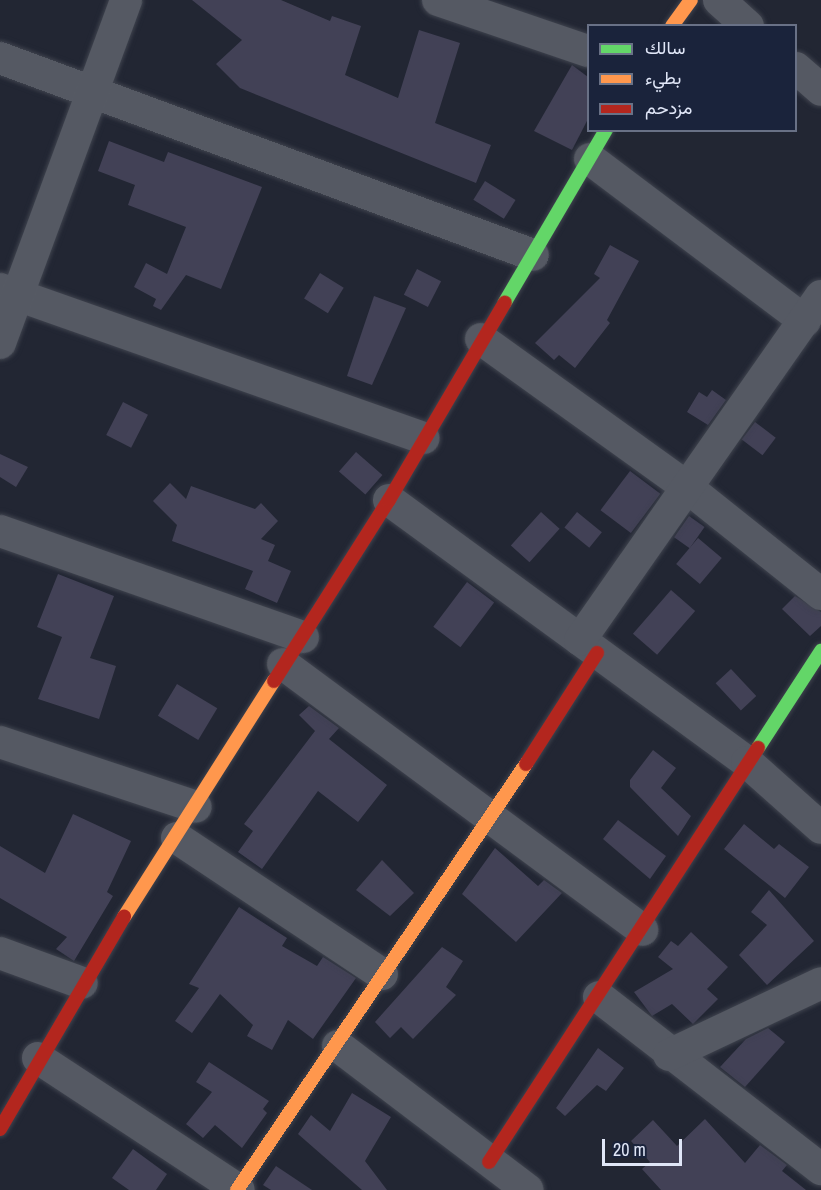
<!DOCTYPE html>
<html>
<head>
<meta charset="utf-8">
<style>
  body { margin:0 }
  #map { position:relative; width:821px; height:1190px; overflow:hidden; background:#222633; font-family:"Archivo Narrow",Vazirmatn,sans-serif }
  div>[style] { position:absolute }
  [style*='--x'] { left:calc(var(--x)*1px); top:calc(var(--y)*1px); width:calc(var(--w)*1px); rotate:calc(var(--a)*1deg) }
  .building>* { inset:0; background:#424156; transform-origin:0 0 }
  .roads { filter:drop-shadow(0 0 2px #3f434e) drop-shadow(0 0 2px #3f434e) }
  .street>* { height:32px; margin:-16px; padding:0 16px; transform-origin:16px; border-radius:16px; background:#555963 }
  .fast>* { height:14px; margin:-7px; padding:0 7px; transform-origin:7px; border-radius:7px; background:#63d668 }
  .slow>* { height:14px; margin:-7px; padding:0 7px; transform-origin:7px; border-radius:7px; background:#ff974d }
  .jam>* { height:14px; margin:-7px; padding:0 7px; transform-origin:7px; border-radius:7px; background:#b3261e }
  span { translate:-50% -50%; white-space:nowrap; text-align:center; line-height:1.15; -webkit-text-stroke:5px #1a233b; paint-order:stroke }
  .legend { position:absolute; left:587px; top:24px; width:210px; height:108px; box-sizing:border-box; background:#1a233b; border:2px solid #697186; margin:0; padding:8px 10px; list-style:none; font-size:18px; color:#e0e6f7 }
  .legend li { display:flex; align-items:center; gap:12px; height:30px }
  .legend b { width:30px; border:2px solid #697186 }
  .scale { position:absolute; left:602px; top:1139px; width:80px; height:27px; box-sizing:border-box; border:3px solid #e0e6f7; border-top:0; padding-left:8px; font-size:18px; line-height:21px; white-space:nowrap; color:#e0e6f7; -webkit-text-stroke:4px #1a233b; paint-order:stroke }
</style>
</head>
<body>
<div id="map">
  <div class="building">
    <i style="clip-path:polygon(192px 0,281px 0,330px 21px,332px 16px,361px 26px,345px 75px,398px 98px,419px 30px,460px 43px,435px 123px,491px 145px,476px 183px,240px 88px,216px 64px,242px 40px)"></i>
    <i style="clip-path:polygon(572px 65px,588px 77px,588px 119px,572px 150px,534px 131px)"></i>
    <i style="clip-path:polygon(109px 141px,164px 162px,168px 152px,262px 187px,221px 289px,186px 275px,161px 310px,153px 306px,156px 299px,134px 287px,146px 263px,167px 274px,186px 227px,128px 205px,135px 185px,98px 171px)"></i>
    <i style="left:485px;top:181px;width:36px;height:22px;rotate:32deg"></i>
    <i style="clip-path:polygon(610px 245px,639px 261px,607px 320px,610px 323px,575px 368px,559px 355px,554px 360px,535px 343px,600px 278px,594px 274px)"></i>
    <i style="left:417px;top:269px;width:27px;height:29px;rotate:27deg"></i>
    <i style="left:320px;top:273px;width:28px;height:30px;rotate:32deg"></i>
    <i style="clip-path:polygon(374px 296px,406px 308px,372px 385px,347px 376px)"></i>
    <i style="clip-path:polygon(712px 390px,726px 400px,708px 425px,687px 412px,699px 392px,707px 397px)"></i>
    <i style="left:123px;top:402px;width:28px;height:37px;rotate:27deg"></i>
    <i style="left:755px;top:422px;width:26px;height:22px;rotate:37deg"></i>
    <i style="left:356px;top:452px;width:35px;height:26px;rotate:41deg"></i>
    <i style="clip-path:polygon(0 454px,28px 467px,16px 487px,0 477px)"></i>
    <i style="left:630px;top:471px;width:38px;height:49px;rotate:37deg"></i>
    <i style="clip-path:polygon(170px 483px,186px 499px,191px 486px,255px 509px,261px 503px,278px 521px,261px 539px,275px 545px,268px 561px,291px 571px,277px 603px,245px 589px,253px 571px,172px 541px,177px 525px,153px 501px)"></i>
    <i style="left:541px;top:512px;width:25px;height:45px;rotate:42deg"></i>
    <i style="left:577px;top:512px;width:32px;height:20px;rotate:39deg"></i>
    <i style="left:689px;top:516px;width:19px;height:26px;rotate:35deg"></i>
    <i style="left:698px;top:538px;width:31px;height:34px;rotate:40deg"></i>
    <i style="clip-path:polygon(58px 574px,114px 596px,90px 658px,116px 666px,99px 719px,38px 699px,62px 637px,37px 627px)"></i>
    <i style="left:467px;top:582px;width:34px;height:56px;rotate:37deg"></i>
    <i style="left:671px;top:590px;width:32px;height:58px;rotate:41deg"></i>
    <i style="clip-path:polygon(795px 596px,821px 612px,821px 626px,810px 636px,782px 609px)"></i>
    <i style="left:731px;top:669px;width:37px;height:21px;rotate:47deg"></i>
    <i style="left:177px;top:684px;width:47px;height:37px;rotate:31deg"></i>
    <i style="clip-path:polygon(309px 706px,339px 728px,329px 739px,387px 785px,358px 822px,318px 791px,262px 869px,238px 852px,253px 831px,244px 824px,315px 731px,299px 715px)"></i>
    <i style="clip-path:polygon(653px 750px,676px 768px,661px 788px,691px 816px,678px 836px,630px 787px,630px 780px)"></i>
    <i style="clip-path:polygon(73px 814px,131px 841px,107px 892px,113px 896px,74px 961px,56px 949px,67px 937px,0 898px,0 846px,45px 873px)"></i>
    <i style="clip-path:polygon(618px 820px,666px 856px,650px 879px,603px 839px)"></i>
    <i style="clip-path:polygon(744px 824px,774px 849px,779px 844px,809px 867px,785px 898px,724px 849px)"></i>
    <i style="clip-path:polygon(495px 848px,538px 886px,544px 880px,562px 893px,516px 942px,462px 894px)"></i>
    <i style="clip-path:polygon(382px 860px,414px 893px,390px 916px,356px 890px)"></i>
    <i style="clip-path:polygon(769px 890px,814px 941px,767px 985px,739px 955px,767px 925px,751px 912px)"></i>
    <i style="clip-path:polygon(239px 907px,287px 938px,282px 946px,317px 966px,323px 957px,356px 978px,313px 1039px,288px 1020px,272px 1050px,247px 1036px,253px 1025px,220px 994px,192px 1033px,175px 1021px,199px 988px,189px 984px)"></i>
    <i style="clip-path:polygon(691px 932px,728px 967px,707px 989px,718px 999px,693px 1024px,672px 1004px,652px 1016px,634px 992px,673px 969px,658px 957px,671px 941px,678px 946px)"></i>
    <i style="clip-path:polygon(442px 947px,463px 961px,446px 987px,456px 995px,413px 1039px,401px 1027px,390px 1038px,375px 1022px)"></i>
    <i style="clip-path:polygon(768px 1028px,785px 1042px,745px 1087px,720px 1067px,746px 1039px)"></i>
    <i style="clip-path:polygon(598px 1048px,624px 1068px,606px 1091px,597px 1085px,565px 1116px,556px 1108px)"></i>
    <i style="clip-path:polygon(209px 1062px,269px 1101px,263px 1109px,267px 1113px,242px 1148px,215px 1125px,203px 1138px,186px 1124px,212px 1092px,196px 1082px)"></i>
    <i style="clip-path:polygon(352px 1093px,391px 1117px,365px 1161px,387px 1190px,362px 1190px,298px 1134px,311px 1115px,330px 1131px)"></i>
    <i style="clip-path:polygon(705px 1119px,745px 1163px,760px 1145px,787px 1165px,782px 1171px,806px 1190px,661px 1190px,642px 1169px,650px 1162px,631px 1141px,653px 1120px,677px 1146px)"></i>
    <i style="clip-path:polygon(133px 1149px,167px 1174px,156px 1190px,129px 1190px,112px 1178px)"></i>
    <i style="clip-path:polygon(276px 1166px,312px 1190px,271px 1190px,263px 1185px)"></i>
  </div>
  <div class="roads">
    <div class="street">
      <i style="--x:438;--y:0;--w:158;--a:18.8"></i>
      <i style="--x:719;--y:0;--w:39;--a:42"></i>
      <i style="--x:0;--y:58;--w:568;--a:20.28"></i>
      <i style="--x:796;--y:68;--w:33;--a:41"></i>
      <i style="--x:590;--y:159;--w:269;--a:37"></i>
      <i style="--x:0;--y:289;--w:449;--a:19.4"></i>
      <i style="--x:481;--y:339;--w:255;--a:35.7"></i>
      <i style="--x:688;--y:488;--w:170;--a:38.6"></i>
      <i style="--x:0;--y:343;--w:365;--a:-69.8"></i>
      <i style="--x:389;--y:500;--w:444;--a:36.2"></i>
      <i style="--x:747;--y:762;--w:99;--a:41.7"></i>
      <i style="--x:0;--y:531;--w:321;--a:19.3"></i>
      <i style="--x:580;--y:640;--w:420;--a:-55"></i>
      <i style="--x:283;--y:664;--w:447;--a:36.5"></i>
      <i style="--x:0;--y:742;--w:206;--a:18.3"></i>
      <i style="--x:177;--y:838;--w:246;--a:33.6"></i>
      <i style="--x:0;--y:953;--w:87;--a:20.1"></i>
      <i style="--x:599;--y:997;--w:281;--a:37.8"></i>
      <i style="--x:338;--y:1046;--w:238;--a:37.2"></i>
      <i style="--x:669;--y:1055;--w:168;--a:-25.3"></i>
      <i style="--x:38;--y:1058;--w:240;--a:33.3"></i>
    </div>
    <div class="fast">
      <i style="--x:505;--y:302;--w:199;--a:-59.6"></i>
      <i style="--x:758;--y:748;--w:116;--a:-57"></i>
    </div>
    <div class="slow">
      <i style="--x:672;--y:26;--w:32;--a:-54"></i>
      <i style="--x:124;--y:917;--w:280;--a:-57.6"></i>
      <i style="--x:237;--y:1190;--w:515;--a:-55.85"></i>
    </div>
    <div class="jam">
      <i style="--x:274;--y:681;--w:214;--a:-57.6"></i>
      <i style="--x:389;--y:500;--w:229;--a:-59.6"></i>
      <i style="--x:526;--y:764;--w:132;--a:-57.4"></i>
      <i style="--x:0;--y:1129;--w:246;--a:-59.7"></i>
      <i style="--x:489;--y:1162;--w:494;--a:-57"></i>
    </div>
  </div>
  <ul class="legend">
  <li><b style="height:8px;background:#63d668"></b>سالك</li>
  <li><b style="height:8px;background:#ff974d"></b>بطيء</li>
  <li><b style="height:8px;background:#b3261e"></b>مزدحم</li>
  </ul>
  <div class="scale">20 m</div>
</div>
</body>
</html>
